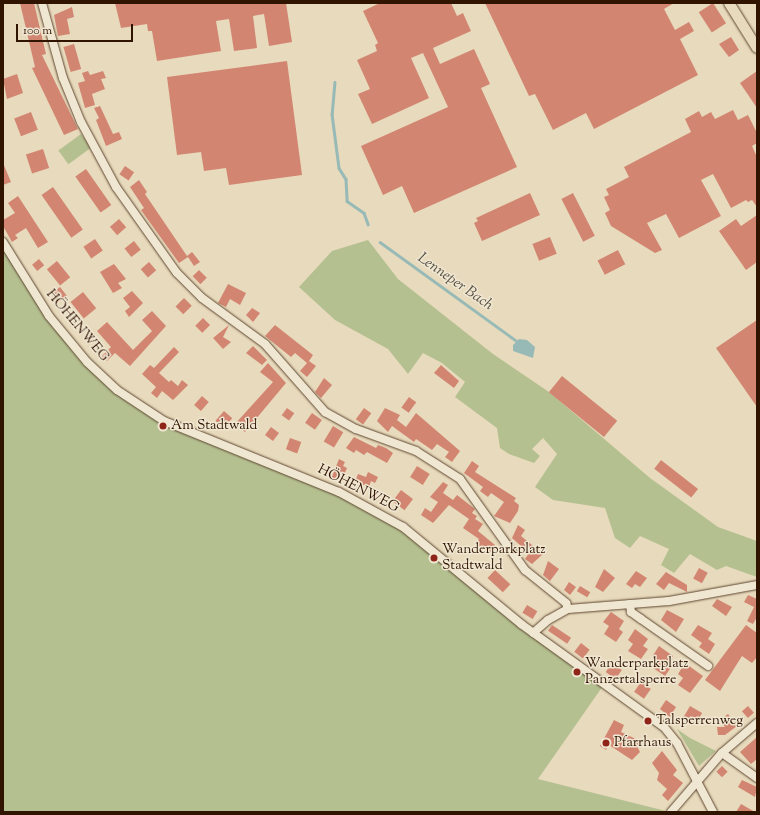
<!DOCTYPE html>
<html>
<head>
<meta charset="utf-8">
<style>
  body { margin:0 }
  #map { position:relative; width:760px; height:815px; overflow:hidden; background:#e8dabc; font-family:"Sorts Mill Goudy",serif }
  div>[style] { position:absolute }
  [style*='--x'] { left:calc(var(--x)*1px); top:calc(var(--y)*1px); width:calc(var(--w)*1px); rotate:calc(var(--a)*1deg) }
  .green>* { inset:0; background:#b5c091; transform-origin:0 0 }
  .water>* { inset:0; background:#98bab7 }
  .stream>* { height:2.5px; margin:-1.25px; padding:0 1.25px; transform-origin:1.25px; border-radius:1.25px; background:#98bab7 }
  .building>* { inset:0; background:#d28672; transform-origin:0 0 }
  .roads { filter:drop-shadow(0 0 1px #5e462f) drop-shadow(0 0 1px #5e462f) }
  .minor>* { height:8px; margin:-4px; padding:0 4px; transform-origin:4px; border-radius:4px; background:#f0e7d3 }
  .major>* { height:10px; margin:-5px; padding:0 5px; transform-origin:5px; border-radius:5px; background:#e8dabc }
  .dots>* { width:11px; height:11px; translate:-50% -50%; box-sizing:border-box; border:2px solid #f0e7d3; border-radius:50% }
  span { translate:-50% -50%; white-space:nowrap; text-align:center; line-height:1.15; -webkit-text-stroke:3px #f0e7d3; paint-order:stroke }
  .street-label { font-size:14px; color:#301400 }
  .poi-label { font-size:14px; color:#301400 }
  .left { translate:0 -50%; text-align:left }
  .water-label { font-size:15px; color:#544e40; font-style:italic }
  .frame { position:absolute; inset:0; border:4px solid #301400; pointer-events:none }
  .scale { position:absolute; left:16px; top:24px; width:117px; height:18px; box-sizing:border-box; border:2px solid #301400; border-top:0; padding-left:5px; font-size:12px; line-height:14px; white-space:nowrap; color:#301400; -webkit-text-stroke:3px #f0e7d3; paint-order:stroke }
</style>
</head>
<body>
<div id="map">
  <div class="green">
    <i style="left:81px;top:134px;width:17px;height:28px;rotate:54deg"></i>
    <i style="clip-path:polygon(368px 240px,398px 279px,493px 354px,549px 392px,650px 478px,718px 527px,757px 541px,757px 577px,726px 566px,717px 570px,690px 554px,674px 573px,661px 565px,669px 549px,640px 536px,630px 548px,615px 538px,605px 508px,553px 500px,535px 487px,557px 454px,543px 438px,532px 449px,540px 456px,534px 463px,509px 454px,500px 448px,497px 428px,455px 397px,465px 382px,442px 363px,423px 353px,408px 374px,388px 349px,335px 320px,299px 287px,332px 251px)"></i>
    <i style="clip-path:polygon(3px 242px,28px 286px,87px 362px,145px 410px,316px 482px,403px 527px,521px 624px,605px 683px,538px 779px,670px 812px,3px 812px)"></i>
    <i style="clip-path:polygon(677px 729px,690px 738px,716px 751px,699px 766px)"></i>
  </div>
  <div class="water">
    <i style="clip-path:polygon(519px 339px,527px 340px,535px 347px,533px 358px,513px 351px,513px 345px)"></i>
  </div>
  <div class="stream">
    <i style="--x:335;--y:82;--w:32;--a:95"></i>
    <i style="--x:332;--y:114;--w:54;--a:82.6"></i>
    <i style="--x:339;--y:168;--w:13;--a:58"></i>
    <i style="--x:346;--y:179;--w:22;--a:87"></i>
    <i style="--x:347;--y:201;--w:21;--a:35"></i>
    <i style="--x:364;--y:213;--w:12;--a:70"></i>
    <i style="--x:380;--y:242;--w:169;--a:35.9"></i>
  </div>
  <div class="building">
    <i style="clip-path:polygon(20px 3px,34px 3px,46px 54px,42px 55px,78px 129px,64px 135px,32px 68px,35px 67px)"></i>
    <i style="clip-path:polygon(115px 3px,286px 3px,292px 42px,269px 46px,264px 14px,253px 16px,257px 48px,234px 51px,229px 19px,216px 21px,221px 51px,157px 61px,152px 31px,148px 31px,147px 24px,121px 28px)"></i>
    <i style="clip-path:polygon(380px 3px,451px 3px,457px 16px,463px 13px,471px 31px,433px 48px,440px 64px,474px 49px,490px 84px,481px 88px,517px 167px,414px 213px,402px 186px,383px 195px,361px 146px,448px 107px,423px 53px,411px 58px,429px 98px,372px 124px,358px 94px,370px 89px,357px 60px,377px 51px,375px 45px,378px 43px,363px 11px)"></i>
    <i style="clip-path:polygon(485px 3px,674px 3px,664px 9px,675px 30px,689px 22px,694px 31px,680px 39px,698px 75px,594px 129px,586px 113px,553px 130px,535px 94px,529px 96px)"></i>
    <i style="left:713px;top:3px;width:24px;height:17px;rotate:57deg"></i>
    <i style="clip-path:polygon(72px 7px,74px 17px,67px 19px,70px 34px,58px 36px,54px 15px)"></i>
    <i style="clip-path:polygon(731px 37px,739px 50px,729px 57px,719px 44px)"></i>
    <i style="left:74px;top:44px;width:26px;height:11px;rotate:74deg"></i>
    <i style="clip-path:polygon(287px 61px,302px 175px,229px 185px,226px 168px,204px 171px,201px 152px,177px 155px,167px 77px)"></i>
    <i style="clip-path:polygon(88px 71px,90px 75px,103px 71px,106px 78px,101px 79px,105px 89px,92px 94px,95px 105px,85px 108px,78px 83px,85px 81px,82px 73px)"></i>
    <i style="clip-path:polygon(757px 71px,757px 108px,740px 83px)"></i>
    <i style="clip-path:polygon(17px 74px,23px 93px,7px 99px,3px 79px)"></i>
    <i style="clip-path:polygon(100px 106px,113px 134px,119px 132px,122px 139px,106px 146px,96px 120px,99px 118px,94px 108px)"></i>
    <i style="clip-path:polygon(733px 110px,738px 120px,748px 115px,757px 133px,757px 143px,752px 146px,757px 157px,757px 207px,752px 200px,748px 202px,746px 200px,731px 208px,713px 174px,701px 180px,721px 216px,679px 238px,666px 214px,647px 223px,662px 250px,655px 253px,611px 226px,605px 213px,610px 210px,604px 197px,609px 195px,606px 189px,629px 177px,624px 167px,691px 132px,685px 119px,699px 111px,702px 117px,711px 112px,715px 119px)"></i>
    <i style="left:31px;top:112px;width:19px;height:18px;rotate:69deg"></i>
    <i style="left:43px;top:149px;width:20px;height:18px;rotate:72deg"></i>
    <i style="clip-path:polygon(3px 163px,11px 182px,3px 185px)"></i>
    <i style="left:125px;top:166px;width:11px;height:10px;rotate:34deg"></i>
    <i style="left:86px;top:169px;width:44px;height:13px;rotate:55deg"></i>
    <i style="clip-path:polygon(139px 180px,147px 192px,145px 194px,187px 256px,192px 252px,200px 262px,194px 266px,188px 257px,179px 263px,141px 210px,144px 208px,130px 187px)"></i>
    <i style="left:53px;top:187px;width:52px;height:14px;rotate:55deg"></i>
    <i style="clip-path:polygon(530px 193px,540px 215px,482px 241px,474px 223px,478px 221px,476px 218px)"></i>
    <i style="left:573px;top:193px;width:48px;height:13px;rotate:63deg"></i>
    <i style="clip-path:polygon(18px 196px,48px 242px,38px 248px,26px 228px,15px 235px,18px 238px,12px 242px,3px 226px,3px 220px,15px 213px,8px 203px)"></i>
    <i style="clip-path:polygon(757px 215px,757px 262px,746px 270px,719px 231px,736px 219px,741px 226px)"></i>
    <i style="left:119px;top:219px;width:11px;height:12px;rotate:49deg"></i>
    <i style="left:550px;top:237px;width:18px;height:19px;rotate:68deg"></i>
    <i style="left:95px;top:239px;width:14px;height:14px;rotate:56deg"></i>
    <i style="left:134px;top:241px;width:11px;height:12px;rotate:52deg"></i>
    <i style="left:618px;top:250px;width:16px;height:23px;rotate:63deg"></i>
    <i style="left:39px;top:259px;width:8px;height:9px;rotate:50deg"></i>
    <i style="left:57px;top:261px;width:21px;height:13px;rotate:51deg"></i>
    <i style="left:149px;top:262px;width:11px;height:11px;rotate:49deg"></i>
    <i style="clip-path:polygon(114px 264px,126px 279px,118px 283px,122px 288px,113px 293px,100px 272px)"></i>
    <i style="left:199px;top:270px;width:11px;height:9px;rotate:45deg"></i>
    <i style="clip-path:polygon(228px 284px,246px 293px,240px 305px,230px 299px,226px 307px,218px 303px)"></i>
    <i style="left:60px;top:287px;width:11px;height:9px;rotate:52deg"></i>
    <i style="clip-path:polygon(132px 291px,143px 303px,129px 317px,125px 311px,130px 307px,123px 298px)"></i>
    <i style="left:83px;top:292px;width:21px;height:16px;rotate:51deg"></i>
    <i style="left:184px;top:298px;width:11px;height:12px;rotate:45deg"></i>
    <i style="clip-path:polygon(252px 308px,260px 313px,253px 322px,246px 315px)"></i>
    <i style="clip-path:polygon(152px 311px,166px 326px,130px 366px,115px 353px,107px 361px,102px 356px,111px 347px,97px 331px,107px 322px,133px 350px,152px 331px,142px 320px)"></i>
    <i style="left:203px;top:318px;width:10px;height:11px;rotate:45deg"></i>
    <i style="clip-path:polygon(757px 320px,757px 407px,716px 348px)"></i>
    <i style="clip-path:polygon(229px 325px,223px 337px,231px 342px,223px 349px,213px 338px)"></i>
    <i style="clip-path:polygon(275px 325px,313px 355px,309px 361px,316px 366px,307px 377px,300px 371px,307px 363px,295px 353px,291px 357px,265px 336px)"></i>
    <i style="clip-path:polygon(253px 346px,267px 360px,262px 365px,246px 353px)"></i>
    <i style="clip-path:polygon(174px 347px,179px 352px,159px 373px,169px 382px,171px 380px,178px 386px,182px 380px,188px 385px,173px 400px,162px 391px,157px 398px,151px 393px,156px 387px,142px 374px,150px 365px,154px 368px)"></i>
    <i style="clip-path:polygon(268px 363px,286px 383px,245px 432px,235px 424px,273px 382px,260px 372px)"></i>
    <i style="clip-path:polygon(441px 365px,459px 381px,454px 388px,434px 373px)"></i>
    <i style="left:562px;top:376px;width:71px;height:21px;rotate:39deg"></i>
    <i style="clip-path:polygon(324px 378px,332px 385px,321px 398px,315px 392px)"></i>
    <i style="left:202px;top:396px;width:9px;height:12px;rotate:41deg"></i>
    <i style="left:409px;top:397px;width:9px;height:13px;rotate:36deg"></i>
    <i style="left:287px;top:408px;width:9px;height:9px;rotate:36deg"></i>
    <i style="left:364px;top:408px;width:9px;height:14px;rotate:36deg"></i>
    <i style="clip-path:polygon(385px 408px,400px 415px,397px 420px,406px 427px,416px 413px,460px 451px,452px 462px,445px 457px,449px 452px,437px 444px,432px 450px,416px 439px,414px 442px,392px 426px,388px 432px,377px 421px)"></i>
    <i style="left:224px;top:411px;width:11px;height:13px;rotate:41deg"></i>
    <i style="left:312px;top:413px;width:12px;height:12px;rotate:35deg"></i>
    <i style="left:333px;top:426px;width:12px;height:18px;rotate:31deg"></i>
    <i style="left:271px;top:427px;width:10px;height:10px;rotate:37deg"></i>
    <i style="clip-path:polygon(354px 437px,376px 448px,378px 445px,386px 448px,393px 453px,387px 463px,367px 452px,364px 455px,356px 450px,354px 453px,346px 448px)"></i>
    <i style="left:290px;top:438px;width:12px;height:12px;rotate:20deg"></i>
    <i style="clip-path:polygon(339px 459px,345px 462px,343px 466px,347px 468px,343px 477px,339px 475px,336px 481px,331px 479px)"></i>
    <i style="left:661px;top:460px;width:47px;height:11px;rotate:38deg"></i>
    <i style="clip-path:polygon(472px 461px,479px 466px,475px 472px,516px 498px,514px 501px,519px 505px,518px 511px,510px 523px,494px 516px,504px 502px,491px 493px,488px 497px,480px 491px,483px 487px,464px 473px)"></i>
    <i style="left:417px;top:466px;width:15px;height:13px;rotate:32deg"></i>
    <i style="clip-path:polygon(368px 472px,378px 477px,375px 483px,371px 481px,369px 487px,355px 482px,358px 474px,366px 477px)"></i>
    <i style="clip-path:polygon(443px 482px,448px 485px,443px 493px,453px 500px,457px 495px,475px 509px,472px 513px,477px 516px,475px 519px,483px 524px,478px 531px,495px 545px,490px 553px,476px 544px,479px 539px,463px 528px,469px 519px,449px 505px,433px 523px,421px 515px,425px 508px,431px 512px,438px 502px,430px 497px)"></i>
    <i style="left:401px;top:490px;width:15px;height:14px;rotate:37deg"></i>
    <i style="clip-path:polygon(518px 525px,525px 530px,521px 536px,543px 554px,532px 564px,525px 559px,529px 553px,512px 538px)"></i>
    <i style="clip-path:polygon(548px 561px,559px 569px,550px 581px,543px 575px)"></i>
    <i style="left:699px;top:568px;width:10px;height:12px;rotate:29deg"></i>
    <i style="clip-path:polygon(604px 569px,615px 578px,603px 592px,595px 587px)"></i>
    <i style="left:495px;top:570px;width:21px;height:11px;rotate:43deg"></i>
    <i style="clip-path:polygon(636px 571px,647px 578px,640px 587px,635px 584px,632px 588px,626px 584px)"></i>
    <i style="clip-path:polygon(666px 572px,687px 585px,687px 592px,669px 583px,664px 590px,656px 584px)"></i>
    <i style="clip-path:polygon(569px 582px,576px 587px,570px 595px,564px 590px)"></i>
    <i style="left:580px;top:586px;width:12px;height:6px;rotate:31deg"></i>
    <i style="clip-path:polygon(748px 595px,757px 599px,757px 617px,753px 624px,747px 621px,754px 607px,744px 602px)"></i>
    <i style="clip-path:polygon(717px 599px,732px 607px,726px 616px,712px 606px)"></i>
    <i style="left:527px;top:605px;width:12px;height:9px;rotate:31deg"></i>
    <i style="clip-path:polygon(667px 610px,684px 619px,676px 632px,661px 620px)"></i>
    <i style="clip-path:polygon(611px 612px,624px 621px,619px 629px,623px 632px,616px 642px,604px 634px,609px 626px,603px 622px)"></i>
    <i style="left:552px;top:625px;width:23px;height:7px;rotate:34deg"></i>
    <i style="clip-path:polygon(698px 625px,712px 633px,708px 639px,715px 644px,709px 654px,699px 647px,702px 643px,691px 635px)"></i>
    <i style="clip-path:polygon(746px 625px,757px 633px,757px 657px,752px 663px,742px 656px,720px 691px,705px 680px)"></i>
    <i style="clip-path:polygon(635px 629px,648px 639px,643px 646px,648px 649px,641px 659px,628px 651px,633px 644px,628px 640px)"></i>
    <i style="left:581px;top:643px;width:11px;height:11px;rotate:38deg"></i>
    <i style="clip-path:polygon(659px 646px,673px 656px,668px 663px,672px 666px,665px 676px,653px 668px,658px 661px,652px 657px)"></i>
    <i style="left:612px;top:663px;width:12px;height:11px;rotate:35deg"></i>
    <i style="clip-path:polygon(685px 663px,703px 676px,690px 693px,678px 685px,683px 678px,678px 674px)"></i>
    <i style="left:641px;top:682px;width:12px;height:12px;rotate:35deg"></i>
    <i style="clip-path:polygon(666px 700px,676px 707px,670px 717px,660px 709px)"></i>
    <i style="left:690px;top:706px;width:14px;height:13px;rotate:30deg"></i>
    <i style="left:748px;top:706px;width:9px;height:8px;rotate:49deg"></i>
    <i style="clip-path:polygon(728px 714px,737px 726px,725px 735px,718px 735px,717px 727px,725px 727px,720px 720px)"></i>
    <i style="clip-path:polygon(614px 720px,624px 725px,621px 732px,640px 741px,637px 746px,640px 752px,632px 760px,609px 745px,606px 750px,600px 746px)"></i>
    <i style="clip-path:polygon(757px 737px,757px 759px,751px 764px,740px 752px)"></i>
    <i style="clip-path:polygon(662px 751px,677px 770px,673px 775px,683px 783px,668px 801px,662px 795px,667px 789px,657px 780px,659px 773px,652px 763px)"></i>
    <i style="left:722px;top:766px;width:8px;height:8px;rotate:45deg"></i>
    <i style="clip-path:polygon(742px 780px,757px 787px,755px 797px,738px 787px)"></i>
    <i style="clip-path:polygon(741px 804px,755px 812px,736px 812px)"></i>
  </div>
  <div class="roads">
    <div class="minor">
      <i style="--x:42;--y:3;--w:78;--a:74.4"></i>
      <i style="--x:63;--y:78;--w:48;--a:67.8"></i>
      <i style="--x:81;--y:122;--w:74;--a:61.7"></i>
      <i style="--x:116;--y:187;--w:105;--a:54.7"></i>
      <i style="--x:177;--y:273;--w:35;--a:45"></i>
      <i style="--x:202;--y:298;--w:78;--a:36.1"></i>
      <i style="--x:265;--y:344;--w:91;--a:48.6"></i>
      <i style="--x:325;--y:412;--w:35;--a:29"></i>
      <i style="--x:356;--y:429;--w:64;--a:20.1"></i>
      <i style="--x:416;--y:451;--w:52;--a:32.5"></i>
      <i style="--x:460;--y:479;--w:112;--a:54.5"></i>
      <i style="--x:525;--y:570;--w:53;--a:38.8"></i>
      <i style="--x:566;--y:603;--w:6;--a:72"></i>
      <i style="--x:3;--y:242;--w:87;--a:58.1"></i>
      <i style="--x:49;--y:316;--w:60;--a:50.4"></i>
      <i style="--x:87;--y:362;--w:41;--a:43"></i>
      <i style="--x:117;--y:390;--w:56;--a:33.4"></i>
      <i style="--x:164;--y:421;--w:189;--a:22.1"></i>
      <i style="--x:339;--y:492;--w:73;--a:28.7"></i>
      <i style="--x:403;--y:527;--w:153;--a:39.4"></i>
      <i style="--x:521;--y:624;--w:176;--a:35.8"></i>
      <i style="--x:664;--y:727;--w:21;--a:51"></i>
      <i style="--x:677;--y:743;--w:78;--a:62.4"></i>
      <i style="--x:630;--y:604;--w:8;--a:83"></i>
      <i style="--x:631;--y:612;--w:12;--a:35"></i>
      <i style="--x:641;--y:619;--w:82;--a:35"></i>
      <i style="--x:533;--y:633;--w:20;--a:-41"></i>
      <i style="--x:548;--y:620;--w:23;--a:-29"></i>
      <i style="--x:568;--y:609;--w:101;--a:-4.5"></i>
      <i style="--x:669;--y:601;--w:89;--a:-10.3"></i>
      <i style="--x:722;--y:753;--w:43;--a:35.5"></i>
      <i style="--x:671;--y:812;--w:78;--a:-49.2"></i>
      <i style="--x:722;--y:753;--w:46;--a:-40.6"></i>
    </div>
    <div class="major">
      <i style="--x:729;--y:3;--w:53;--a:58.1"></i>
    </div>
  </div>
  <div class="dots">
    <i style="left:163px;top:426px;background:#8f2418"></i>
    <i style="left:434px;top:558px;background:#8f2418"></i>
    <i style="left:577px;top:672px;background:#8f2418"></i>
    <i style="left:648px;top:721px;background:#8f2418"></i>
    <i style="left:606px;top:743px;background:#8f2418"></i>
  </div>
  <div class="street-label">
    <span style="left:77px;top:326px;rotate:50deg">HÖHENWEG</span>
    <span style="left:358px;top:489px;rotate:27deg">HÖHENWEG</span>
  </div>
  <div class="poi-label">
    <span class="left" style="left:171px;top:426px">Am Stadtwald</span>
    <span class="left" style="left:442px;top:558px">Wanderparkplatz<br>Stadtwald</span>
    <span class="left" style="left:585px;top:672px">Wanderparkplatz<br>Panzertalsperre</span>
    <span class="left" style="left:656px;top:721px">Talsperrenweg</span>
    <span class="left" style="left:614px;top:743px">Pfarrhaus</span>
  </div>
  <div class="water-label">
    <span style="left:455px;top:282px;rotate:35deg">Lenneper Bach</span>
  </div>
  <div class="frame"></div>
  <div class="scale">100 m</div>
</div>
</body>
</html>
